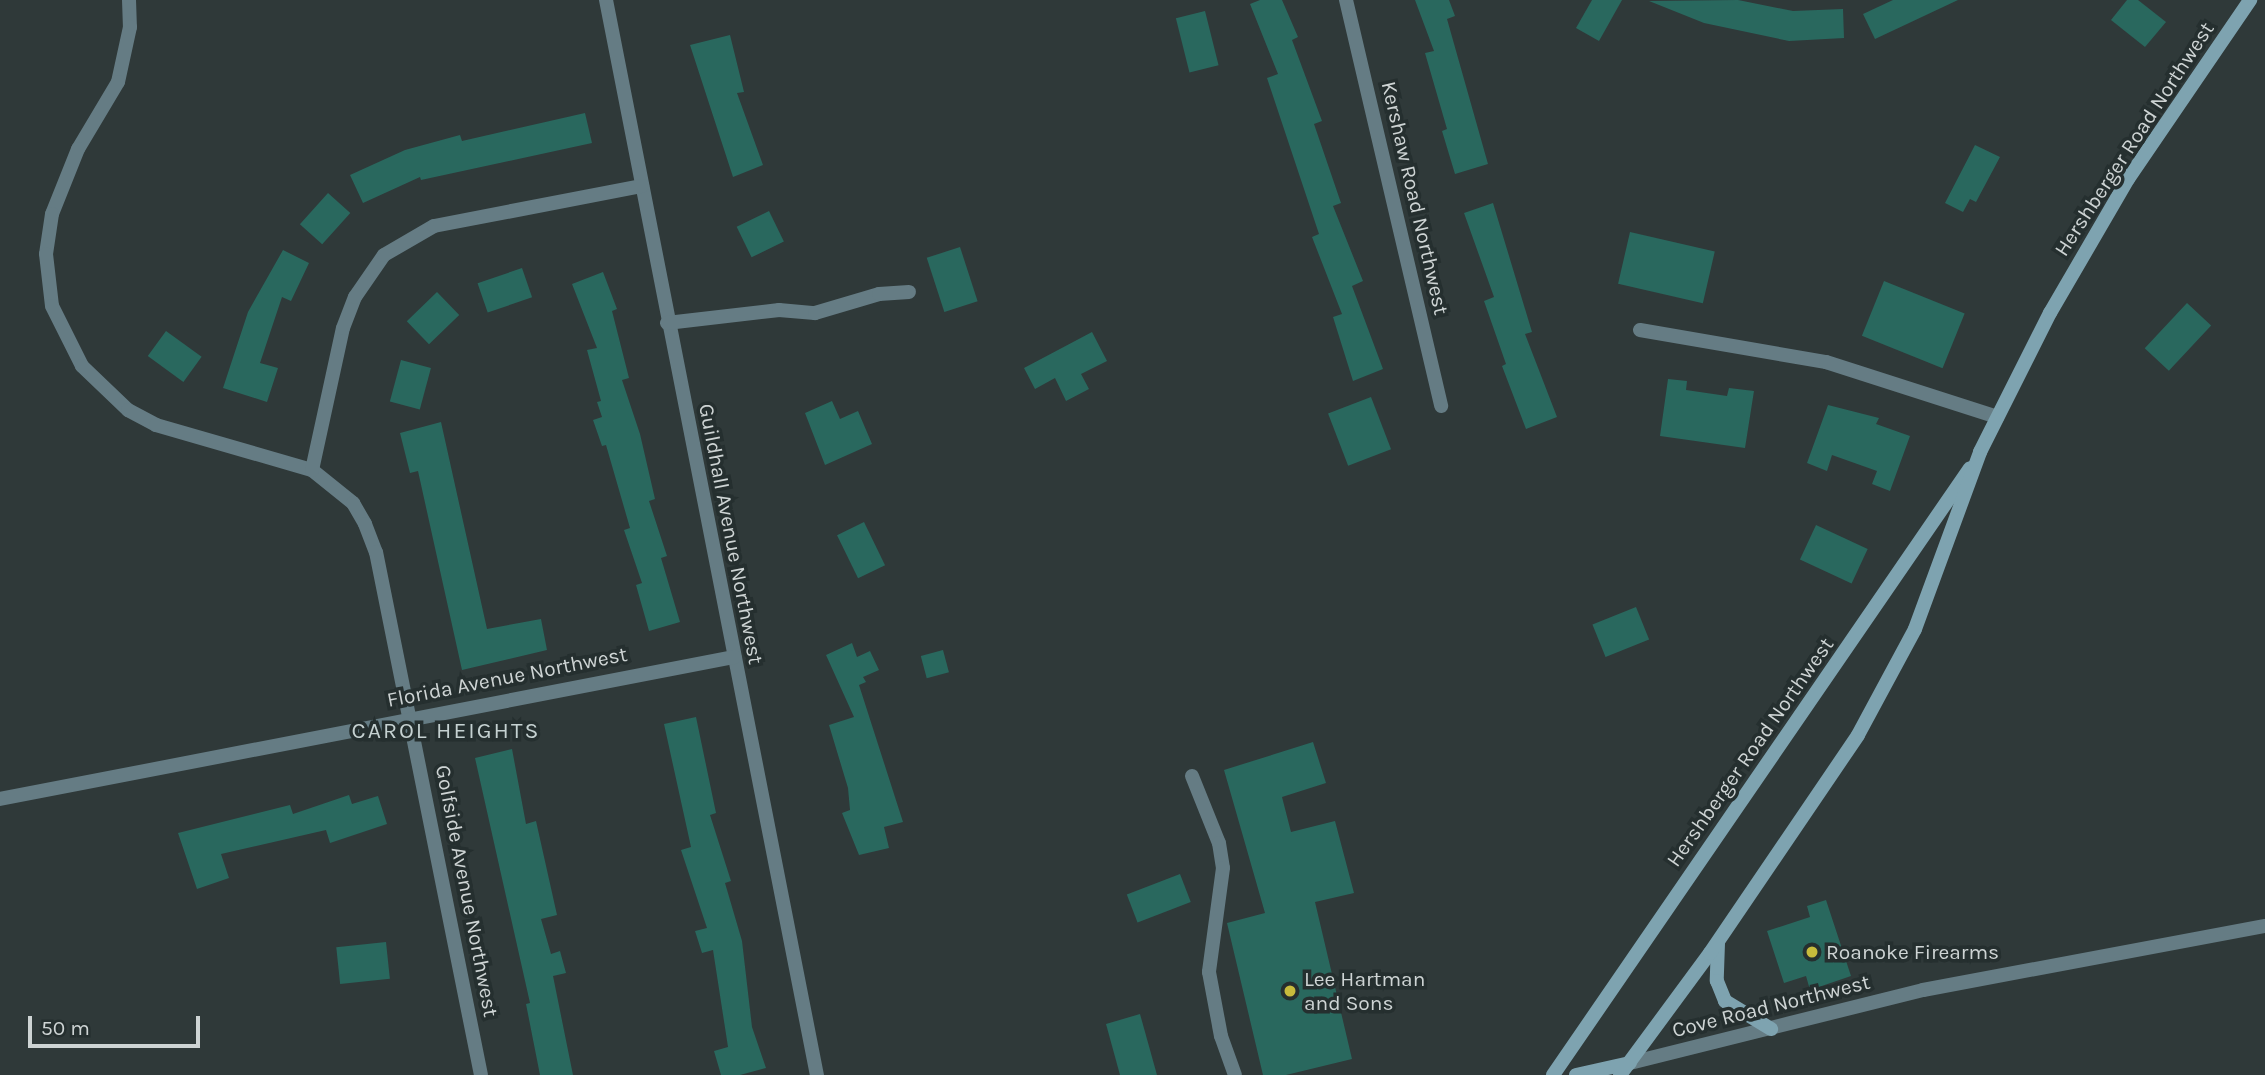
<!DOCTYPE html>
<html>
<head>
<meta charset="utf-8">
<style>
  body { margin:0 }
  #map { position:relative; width:2265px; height:1075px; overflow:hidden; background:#2f3939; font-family:Karla,sans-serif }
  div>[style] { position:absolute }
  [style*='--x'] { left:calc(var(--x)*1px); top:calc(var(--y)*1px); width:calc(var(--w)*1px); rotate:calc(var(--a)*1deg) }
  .building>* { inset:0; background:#29685e; transform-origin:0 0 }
  .minor>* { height:14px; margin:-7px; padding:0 7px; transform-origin:7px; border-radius:7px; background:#657c84 }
  .tertiary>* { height:14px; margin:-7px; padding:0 7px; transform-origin:7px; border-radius:7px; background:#657c84 }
  .secondary>* { height:14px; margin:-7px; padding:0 7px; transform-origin:7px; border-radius:7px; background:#7ea3b0 }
  .dots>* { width:19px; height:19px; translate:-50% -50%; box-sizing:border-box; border:4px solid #252f2f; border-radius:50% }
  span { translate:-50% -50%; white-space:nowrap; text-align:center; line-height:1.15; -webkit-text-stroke:7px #252f2f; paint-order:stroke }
  .street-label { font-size:21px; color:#ced4d4 }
  .poi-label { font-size:21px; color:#ced4d4 }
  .left { translate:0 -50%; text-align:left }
  .neighbourhood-label { font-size:23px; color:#c5d1d1; letter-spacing:2px }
  .scale { position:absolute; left:28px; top:1016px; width:172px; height:32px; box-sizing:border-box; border:4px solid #ced4d4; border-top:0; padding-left:9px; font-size:21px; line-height:24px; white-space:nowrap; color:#ced4d4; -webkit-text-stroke:5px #252f2f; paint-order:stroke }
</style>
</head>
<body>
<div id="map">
  <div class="building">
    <i style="clip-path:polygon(1260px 0,1282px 0,1298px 37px,1292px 40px,1322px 121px,1314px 124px,1341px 203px,1333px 206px,1363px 281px,1352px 286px,1383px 369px,1353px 381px,1333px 317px,1342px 314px,1312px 237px,1319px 234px,1267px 78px,1278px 74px,1250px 4px)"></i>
    <i style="clip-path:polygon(1415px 0,1449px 0,1455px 16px,1447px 19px,1488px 164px,1455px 174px,1442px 131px,1447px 129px,1425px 53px,1434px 51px)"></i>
    <i style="clip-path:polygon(1592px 0,1622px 0,1599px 41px,1576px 28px)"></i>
    <i style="clip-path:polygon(1738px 0,1793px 11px,1843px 9px,1844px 38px,1789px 41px,1704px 23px,1649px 1px)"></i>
    <i style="clip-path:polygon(1893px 0,1958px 0,1875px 39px,1863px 14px)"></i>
    <i style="clip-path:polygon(2127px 0,2138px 0,2166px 22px,2145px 47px,2111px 20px)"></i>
    <i style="left:1205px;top:11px;width:56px;height:30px;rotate:76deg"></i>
    <i style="clip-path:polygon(730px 35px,744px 92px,737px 93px,763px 165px,733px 177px,690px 45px)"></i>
    <i style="clip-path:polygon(585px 113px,592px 143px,421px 180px,420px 177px,363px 203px,350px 175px,405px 150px,460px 135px,462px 141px)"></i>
    <i style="clip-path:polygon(1975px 145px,2000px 157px,1976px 202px,1970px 199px,1963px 212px,1945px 203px)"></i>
    <i style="left:328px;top:193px;width:30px;height:42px;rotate:42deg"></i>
    <i style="clip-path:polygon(1493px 203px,1532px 332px,1525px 334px,1557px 417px,1526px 429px,1502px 366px,1506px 364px,1484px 301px,1494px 297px,1464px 213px)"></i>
    <i style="left:769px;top:211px;width:34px;height:36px;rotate:64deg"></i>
    <i style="left:1630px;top:232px;width:87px;height:53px;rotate:13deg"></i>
    <i style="left:960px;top:247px;width:57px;height:35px;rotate:72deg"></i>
    <i style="clip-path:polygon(283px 250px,309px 263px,291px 301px,282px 297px,260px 363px,278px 368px,267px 402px,223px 388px,248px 312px)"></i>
    <i style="left:522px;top:268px;width:31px;height:47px;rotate:71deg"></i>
    <i style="clip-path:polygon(603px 272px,617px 309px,612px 311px,629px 378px,622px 380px,640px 434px,655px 499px,649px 501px,667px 556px,661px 558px,680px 622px,649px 631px,636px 585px,642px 583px,624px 530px,630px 528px,606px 445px,602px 446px,593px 420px,602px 417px,597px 402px,601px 401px,587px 350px,597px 348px,572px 284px)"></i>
    <i style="left:1884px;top:281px;width:87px;height:59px;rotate:22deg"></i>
    <i style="left:437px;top:292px;width:32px;height:42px;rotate:46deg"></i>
    <i style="left:2187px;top:303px;width:33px;height:62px;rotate:43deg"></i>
    <i style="left:166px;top:331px;width:44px;height:31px;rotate:36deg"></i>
    <i style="clip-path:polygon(1092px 332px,1107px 361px,1081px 374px,1089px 389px,1066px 401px,1055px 378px,1035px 389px,1024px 368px)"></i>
    <i style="left:401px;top:360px;width:31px;height:43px;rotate:15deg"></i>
    <i style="clip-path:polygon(1668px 379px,1687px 381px,1686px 390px,1727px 396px,1729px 388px,1754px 391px,1745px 448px,1660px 436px)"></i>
    <i style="left:1371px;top:397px;width:56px;height:46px;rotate:69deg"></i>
    <i style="clip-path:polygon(832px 401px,840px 419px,858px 411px,872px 444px,825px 465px,805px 413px)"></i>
    <i style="clip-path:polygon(1828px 405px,1879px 418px,1876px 424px,1910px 436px,1890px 491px,1872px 484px,1877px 471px,1832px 455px,1827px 471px,1807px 463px)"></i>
    <i style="clip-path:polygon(441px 422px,487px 629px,541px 619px,547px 650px,462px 670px,418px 471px,410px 473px,400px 433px)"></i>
    <i style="left:864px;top:522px;width:48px;height:30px;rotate:64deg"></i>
    <i style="left:1816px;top:525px;width:57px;height:38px;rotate:25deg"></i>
    <i style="left:1636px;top:607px;width:35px;height:47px;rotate:68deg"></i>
    <i style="clip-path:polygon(852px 643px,857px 657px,870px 651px,879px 670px,863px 677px,866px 682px,859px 685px,903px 822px,884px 827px,889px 848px,859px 855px,842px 813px,850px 810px,848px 788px,829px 725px,854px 717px,826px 655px)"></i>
    <i style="left:943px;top:650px;width:23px;height:23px;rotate:75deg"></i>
    <i style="clip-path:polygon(696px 717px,716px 813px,710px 815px,731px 881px,725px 883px,742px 941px,752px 1027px,766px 1068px,740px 1075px,721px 1075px,714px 1051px,728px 1047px,713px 950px,702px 953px,695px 931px,707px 928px,681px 850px,691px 847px,664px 724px)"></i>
    <i style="clip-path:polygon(1313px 742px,1326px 783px,1282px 797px,1291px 832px,1335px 821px,1354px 893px,1315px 902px,1352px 1059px,1286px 1075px,1263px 1075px,1227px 923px,1265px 913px,1224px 770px)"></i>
    <i style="clip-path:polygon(512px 749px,526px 824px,536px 821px,557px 915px,541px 919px,551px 954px,560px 951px,566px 973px,553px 976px,573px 1075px,540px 1075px,526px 1004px,530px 1003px,475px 758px)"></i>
    <i style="clip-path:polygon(349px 795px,352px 804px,378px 796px,387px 824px,330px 843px,326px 830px,221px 854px,229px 878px,197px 889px,178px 833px,290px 805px,293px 814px)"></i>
    <i style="left:1180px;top:874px;width:30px;height:57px;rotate:69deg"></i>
    <i style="clip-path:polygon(1826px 900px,1851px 976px,1810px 990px,1806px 976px,1784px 983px,1767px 931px,1810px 917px,1807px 906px)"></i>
    <i style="left:386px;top:942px;width:37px;height:50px;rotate:84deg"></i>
    <i style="clip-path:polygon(1140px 1014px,1157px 1075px,1120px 1075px,1106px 1024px)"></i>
  </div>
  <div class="minor">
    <i style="--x:129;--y:0;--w:27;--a:88"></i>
    <i style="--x:130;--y:27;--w:56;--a:102.3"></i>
    <i style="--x:118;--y:82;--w:78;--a:120.8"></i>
    <i style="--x:78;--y:149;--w:70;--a:111.8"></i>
    <i style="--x:52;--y:214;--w:40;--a:98.5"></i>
    <i style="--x:46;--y:254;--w:52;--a:83.4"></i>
    <i style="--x:52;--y:306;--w:67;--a:63.4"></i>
    <i style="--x:82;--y:366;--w:64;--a:43.7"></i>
    <i style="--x:128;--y:410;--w:32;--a:28"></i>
    <i style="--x:156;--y:425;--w:162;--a:16.1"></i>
    <i style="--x:312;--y:470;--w:53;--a:38.8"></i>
    <i style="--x:353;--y:503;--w:24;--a:60"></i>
    <i style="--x:365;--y:524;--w:30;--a:69"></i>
    <i style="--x:376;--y:552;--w:533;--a:78.65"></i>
    <i style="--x:606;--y:0;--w:1096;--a:78.9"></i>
    <i style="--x:1346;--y:0;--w:417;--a:76.8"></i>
    <i style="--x:667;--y:323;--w:113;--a:-6.6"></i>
    <i style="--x:779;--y:310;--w:36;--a:5"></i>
    <i style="--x:815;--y:313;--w:67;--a:-16.5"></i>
    <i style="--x:879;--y:294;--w:30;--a:-4"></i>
    <i style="--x:1640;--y:330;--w:189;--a:9.8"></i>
    <i style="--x:1826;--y:362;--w:180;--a:17.8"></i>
    <i style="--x:312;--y:470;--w:145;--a:-77.7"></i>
    <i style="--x:343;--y:328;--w:33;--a:-69"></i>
    <i style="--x:355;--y:297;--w:51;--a:-55.4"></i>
    <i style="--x:384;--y:255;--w:58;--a:-30.1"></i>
    <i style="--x:434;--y:226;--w:212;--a:-10.9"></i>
    <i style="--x:1192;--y:776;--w:72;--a:68.1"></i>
    <i style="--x:1219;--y:843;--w:25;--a:81"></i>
    <i style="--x:1223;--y:868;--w:105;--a:97.7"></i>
    <i style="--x:1209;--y:972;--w:65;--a:79.4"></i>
    <i style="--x:1221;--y:1036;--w:41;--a:70.3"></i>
    <i style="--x:0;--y:799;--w:748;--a:-10.95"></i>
  </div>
  <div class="tertiary">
    <i style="--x:1630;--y:1063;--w:302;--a:-14"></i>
    <i style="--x:1923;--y:990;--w:348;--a:-10.6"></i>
  </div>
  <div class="secondary">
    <i style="--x:1718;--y:943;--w:38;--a:92"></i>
    <i style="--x:1717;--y:981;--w:22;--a:68"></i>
    <i style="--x:1725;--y:1001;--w:54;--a:31.3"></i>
    <i style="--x:1553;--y:1075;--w:736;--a:-55.51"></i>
    <i style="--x:1576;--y:1075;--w:55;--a:-12.5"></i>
    <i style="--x:1620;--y:1075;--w:152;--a:-53.6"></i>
    <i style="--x:1710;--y:953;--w:263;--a:-55.8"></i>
    <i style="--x:1858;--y:735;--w:120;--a:-61.7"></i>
    <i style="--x:1915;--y:629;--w:189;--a:-69.8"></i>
    <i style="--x:1980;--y:452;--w:156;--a:-63.3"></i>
    <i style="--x:2050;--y:313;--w:155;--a:-59.8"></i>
    <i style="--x:2128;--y:179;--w:217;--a:-55.7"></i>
  </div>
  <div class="dots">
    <i style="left:1812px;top:952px;background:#c7bb3c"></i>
    <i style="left:1290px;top:991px;background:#c7bb3c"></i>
  </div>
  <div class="street-label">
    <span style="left:2134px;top:139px;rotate:-57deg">Hershberger Road Northwest</span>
    <span style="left:1415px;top:198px;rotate:77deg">Kershaw Road Northwest</span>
    <span style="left:731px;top:534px;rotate:79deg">Guildhall Avenue Northwest</span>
    <span style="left:507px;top:677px;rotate:-11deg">Florida Avenue Northwest</span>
    <span style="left:1750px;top:752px;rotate:-55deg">Hershberger Road Northwest</span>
    <span style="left:467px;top:891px;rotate:79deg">Golfside Avenue Northwest</span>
    <span style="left:1771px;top:1006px;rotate:-14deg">Cove Road Northwest</span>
  </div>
  <div class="poi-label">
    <span class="left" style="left:1826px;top:952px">Roanoke Firearms</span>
    <span class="left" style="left:1304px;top:991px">Lee Hartman<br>and Sons</span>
  </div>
  <div class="neighbourhood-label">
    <span style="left:446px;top:731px">CAROL HEIGHTS</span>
  </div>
  <div class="scale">50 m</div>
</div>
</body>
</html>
